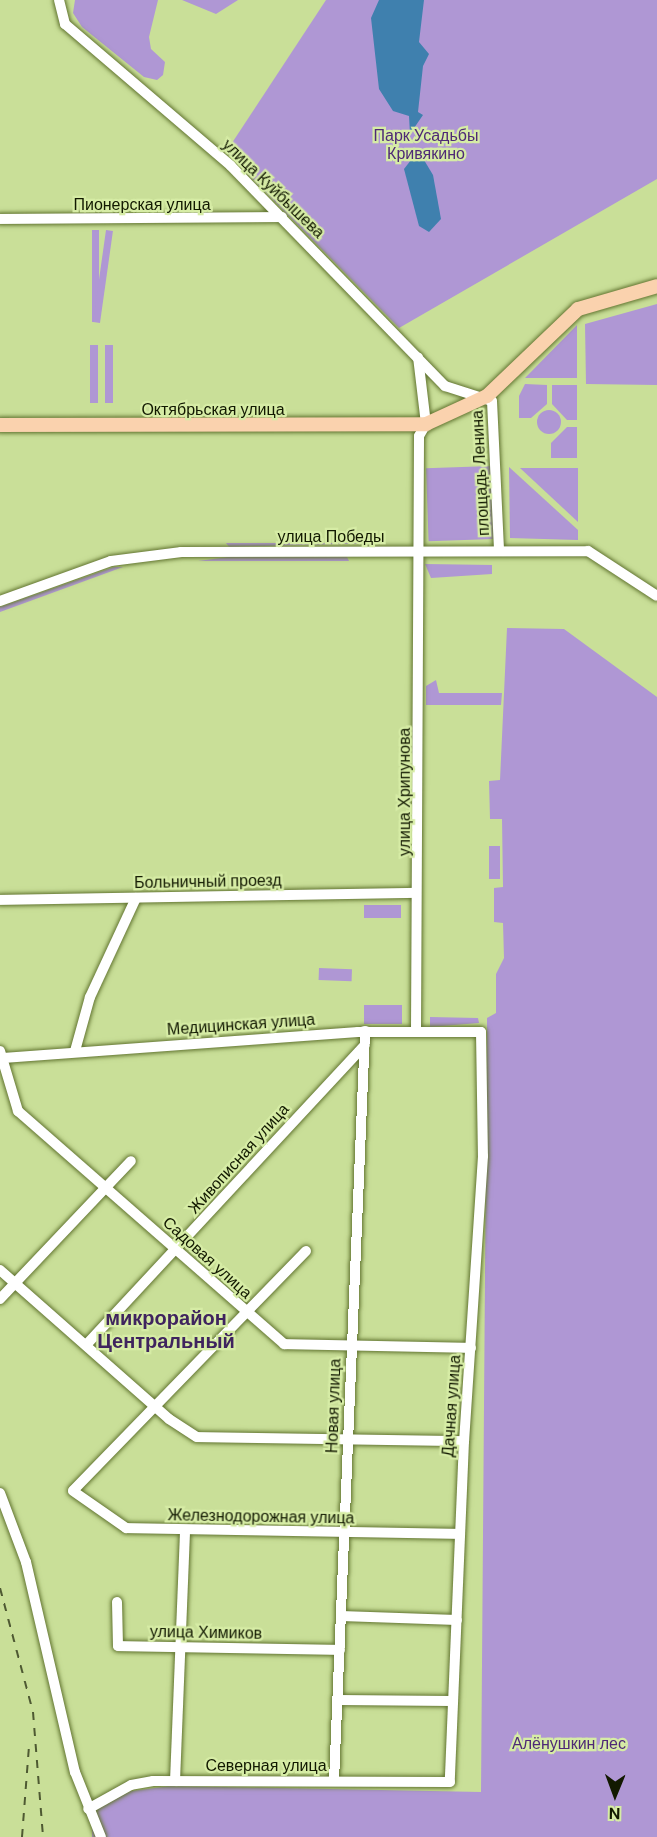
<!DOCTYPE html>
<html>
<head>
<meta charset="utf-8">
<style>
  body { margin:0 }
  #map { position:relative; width:657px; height:1837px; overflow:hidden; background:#c9df98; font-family:"DM Sans",sans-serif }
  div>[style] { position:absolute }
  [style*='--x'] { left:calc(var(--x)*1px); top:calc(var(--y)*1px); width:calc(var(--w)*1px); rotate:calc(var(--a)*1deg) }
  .green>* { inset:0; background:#af97d4; transform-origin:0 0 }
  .round { border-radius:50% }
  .water>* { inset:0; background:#3f80ae }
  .roads { filter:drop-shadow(0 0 2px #627531) drop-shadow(0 0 2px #627531) }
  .minor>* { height:10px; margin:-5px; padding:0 5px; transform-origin:5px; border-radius:5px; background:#fff }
  .major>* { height:14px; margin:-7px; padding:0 7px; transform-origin:7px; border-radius:7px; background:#fad2ae }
  .rail>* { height:2px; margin-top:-1px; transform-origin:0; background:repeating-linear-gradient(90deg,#4e5932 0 8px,transparent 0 16px) }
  span { translate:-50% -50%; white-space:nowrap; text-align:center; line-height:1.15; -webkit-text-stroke:4.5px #d6eca5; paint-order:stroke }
  .park-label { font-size:16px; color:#4e2976 }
  .street-label { font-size:16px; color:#121900 }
  .quarter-label { font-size:20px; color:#3f245e; font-weight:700 }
  .north { position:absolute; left:585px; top:1765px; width:60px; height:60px; -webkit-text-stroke:4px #d6eca5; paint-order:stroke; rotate:181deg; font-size:16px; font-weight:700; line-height:24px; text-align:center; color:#121900 }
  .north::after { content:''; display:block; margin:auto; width:21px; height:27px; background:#121900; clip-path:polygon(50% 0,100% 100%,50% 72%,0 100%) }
</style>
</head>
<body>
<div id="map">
  <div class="green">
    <i style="clip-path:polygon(75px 0,158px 0,149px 37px,151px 49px,165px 62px,163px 75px,157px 80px,144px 77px,82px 27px,73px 13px)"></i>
    <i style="clip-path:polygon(182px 0,238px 0,216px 14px)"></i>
    <i style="clip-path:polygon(326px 0,657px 0,657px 179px,399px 328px,226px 152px)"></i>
    <i style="left:92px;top:230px;width:7px;height:92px"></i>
    <i style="left:106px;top:230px;width:7px;height:93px;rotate:8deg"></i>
    <i style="clip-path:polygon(657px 304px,657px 385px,586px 384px,585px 324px)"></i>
    <i style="clip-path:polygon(577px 325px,577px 378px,525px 378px)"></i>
    <i style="left:90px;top:345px;width:8px;height:58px"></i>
    <i style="left:105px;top:345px;width:8px;height:58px"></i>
    <i style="clip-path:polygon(525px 384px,547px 385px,547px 404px,531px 418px,519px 418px,519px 396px)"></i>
    <i style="clip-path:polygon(552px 385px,577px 385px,577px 420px,567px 420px,552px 404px)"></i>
    <i class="round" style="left:537px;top:410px;width:24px;height:24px"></i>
    <i style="clip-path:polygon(567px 427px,577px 427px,577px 458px,551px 458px,551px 443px)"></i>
    <i style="left:491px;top:466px;width:73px;height:65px;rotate:88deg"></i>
    <i style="clip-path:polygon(509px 467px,578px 530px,578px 540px,510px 538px)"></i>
    <i style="clip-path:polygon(520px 468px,578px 468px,578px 522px)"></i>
    <i style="clip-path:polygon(226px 543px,376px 543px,229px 547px)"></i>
    <i style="clip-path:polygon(228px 557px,347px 557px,349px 561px,198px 561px)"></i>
    <i style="clip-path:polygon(425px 564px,492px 565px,492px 574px,431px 578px)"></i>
    <i style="clip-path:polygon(114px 567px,123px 567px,0 612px,0 607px)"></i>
    <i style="clip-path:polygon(507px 628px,564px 629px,657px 697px,657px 1837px,92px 1837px,92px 1810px,131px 1791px,171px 1786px,481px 1792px,487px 1018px,496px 1013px,496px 974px,504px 958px,503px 923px,494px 922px,494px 888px,503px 887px,502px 819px,490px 819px,489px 781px,500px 780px)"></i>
    <i style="clip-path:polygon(436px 680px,439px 693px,502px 693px,501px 705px,426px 705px,426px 686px)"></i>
    <i style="left:489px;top:846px;width:11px;height:33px"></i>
    <i style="left:364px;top:905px;width:37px;height:13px"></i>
    <i style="left:319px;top:968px;width:33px;height:12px;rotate:2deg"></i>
    <i style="left:364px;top:1005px;width:38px;height:19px"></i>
    <i style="clip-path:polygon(430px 1017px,478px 1018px,479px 1023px,430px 1027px)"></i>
  </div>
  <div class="water">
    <i style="clip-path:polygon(379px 0,424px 0,419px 42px,429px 54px,423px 66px,418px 112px,423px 115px,410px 134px,409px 116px,393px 111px,379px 89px,371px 18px)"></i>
    <i style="clip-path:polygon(411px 160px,424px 160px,433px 175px,441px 219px,429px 232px,419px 226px,404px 169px)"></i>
  </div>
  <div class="roads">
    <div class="minor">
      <i style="--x:59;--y:0;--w:25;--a:76"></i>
      <i style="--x:65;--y:24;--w:218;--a:40.5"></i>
      <i style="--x:231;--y:166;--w:307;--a:45.8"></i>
      <i style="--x:445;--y:386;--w:49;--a:17.7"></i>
      <i style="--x:492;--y:401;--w:150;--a:87.3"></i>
      <i style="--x:0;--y:219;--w:282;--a:-0.4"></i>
      <i style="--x:0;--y:601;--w:118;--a:-19.8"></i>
      <i style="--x:111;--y:561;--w:71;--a:-7.3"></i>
      <i style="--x:181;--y:552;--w:407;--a:-0.1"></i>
      <i style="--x:588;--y:551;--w:82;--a:33.1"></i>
      <i style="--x:0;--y:900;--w:416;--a:-1"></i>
      <i style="--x:416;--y:1032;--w:596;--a:-89.71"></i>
      <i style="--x:419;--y:436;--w:14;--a:-60"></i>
      <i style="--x:426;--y:424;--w:67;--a:-96.8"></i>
      <i style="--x:0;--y:1051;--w:63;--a:73.3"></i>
      <i style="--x:18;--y:1111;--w:354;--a:41.2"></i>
      <i style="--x:284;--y:1344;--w:187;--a:1.2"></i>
      <i style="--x:75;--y:1051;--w:56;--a:-74.5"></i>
      <i style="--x:90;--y:997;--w:109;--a:-65.1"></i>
      <i style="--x:3;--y:1058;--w:356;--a:-4.2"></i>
      <i style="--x:358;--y:1032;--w:123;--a:0"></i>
      <i style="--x:481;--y:1032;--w:124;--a:89.1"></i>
      <i style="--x:483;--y:1156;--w:286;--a:93.8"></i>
      <i style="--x:464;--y:1441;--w:341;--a:92.4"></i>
      <i style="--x:450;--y:1782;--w:297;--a:-179.8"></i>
      <i style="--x:153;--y:1781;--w:22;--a:170"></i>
      <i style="--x:131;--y:1785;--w:49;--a:150.8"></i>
      <i style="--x:306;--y:1251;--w:334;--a:134.2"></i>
      <i style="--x:73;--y:1491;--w:65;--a:34.9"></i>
      <i style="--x:126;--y:1528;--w:334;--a:1"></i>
      <i style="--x:0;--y:1270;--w:225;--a:41.4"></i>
      <i style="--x:169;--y:1419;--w:33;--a:33"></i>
      <i style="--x:197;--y:1437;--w:267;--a:0.9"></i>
      <i style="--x:0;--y:1299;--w:190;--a:-46.5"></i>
      <i style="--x:87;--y:1344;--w:408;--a:-47.1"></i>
      <i style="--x:0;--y:1493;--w:74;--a:69.4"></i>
      <i style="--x:26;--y:1562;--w:216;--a:76.9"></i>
      <i style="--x:75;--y:1772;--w:70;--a:68.2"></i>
      <i style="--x:117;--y:1602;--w:44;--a:88.7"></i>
      <i style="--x:118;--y:1646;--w:222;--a:1"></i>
      <i style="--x:341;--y:1616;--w:116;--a:2"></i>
      <i style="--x:338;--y:1700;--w:114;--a:0.5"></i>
      <i style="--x:175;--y:1781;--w:248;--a:-87.7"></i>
      <i style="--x:334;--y:1781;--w:751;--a:-87.63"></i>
    </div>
    <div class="major">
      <i style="--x:0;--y:425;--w:426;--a:-0.1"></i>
      <i style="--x:426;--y:424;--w:67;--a:-24.7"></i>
      <i style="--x:487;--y:396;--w:126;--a:-43.7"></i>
      <i style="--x:578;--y:309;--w:82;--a:-16.2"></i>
    </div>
  </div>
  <div class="rail">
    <i style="--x:0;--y:1588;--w:128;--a:75.1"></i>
    <i style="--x:33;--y:1712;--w:125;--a:85.4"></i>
    <i style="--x:22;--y:1837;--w:92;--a:-85.6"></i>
  </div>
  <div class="park-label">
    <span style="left:426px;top:145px">Парк Усадьбы<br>Кривякино</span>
    <span style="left:569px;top:1744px">Алёнушкин лес</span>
  </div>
  <div class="street-label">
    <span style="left:273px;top:189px;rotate:44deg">улица Куйбышева</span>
    <span style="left:142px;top:205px">Пионерская улица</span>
    <span style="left:213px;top:410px">Октябрьская улица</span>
    <span style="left:481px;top:473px;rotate:-93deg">площадь Ленина</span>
    <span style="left:331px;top:537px">улица Победы</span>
    <span style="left:405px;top:792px;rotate:-90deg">улица Хрипунова</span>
    <span style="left:208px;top:882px;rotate:-1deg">Больничный проезд</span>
    <span style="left:241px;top:1025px;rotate:-4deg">Медицинская улица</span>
    <span style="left:239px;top:1159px;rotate:-48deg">Живописная улица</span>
    <span style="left:207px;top:1258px;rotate:42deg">Садовая улица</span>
    <span style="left:334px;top:1406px;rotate:-88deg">Новая улица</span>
    <span style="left:452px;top:1406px;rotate:-86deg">Дачная улица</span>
    <span style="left:261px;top:1517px;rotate:1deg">Железнодорожная улица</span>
    <span style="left:206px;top:1633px;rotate:1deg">улица Химиков</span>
    <span style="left:266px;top:1766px">Северная улица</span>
  </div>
  <div class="quarter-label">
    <span style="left:166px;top:1330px">микрорайон<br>Центральный</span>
  </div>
  <div class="north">N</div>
</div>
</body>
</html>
